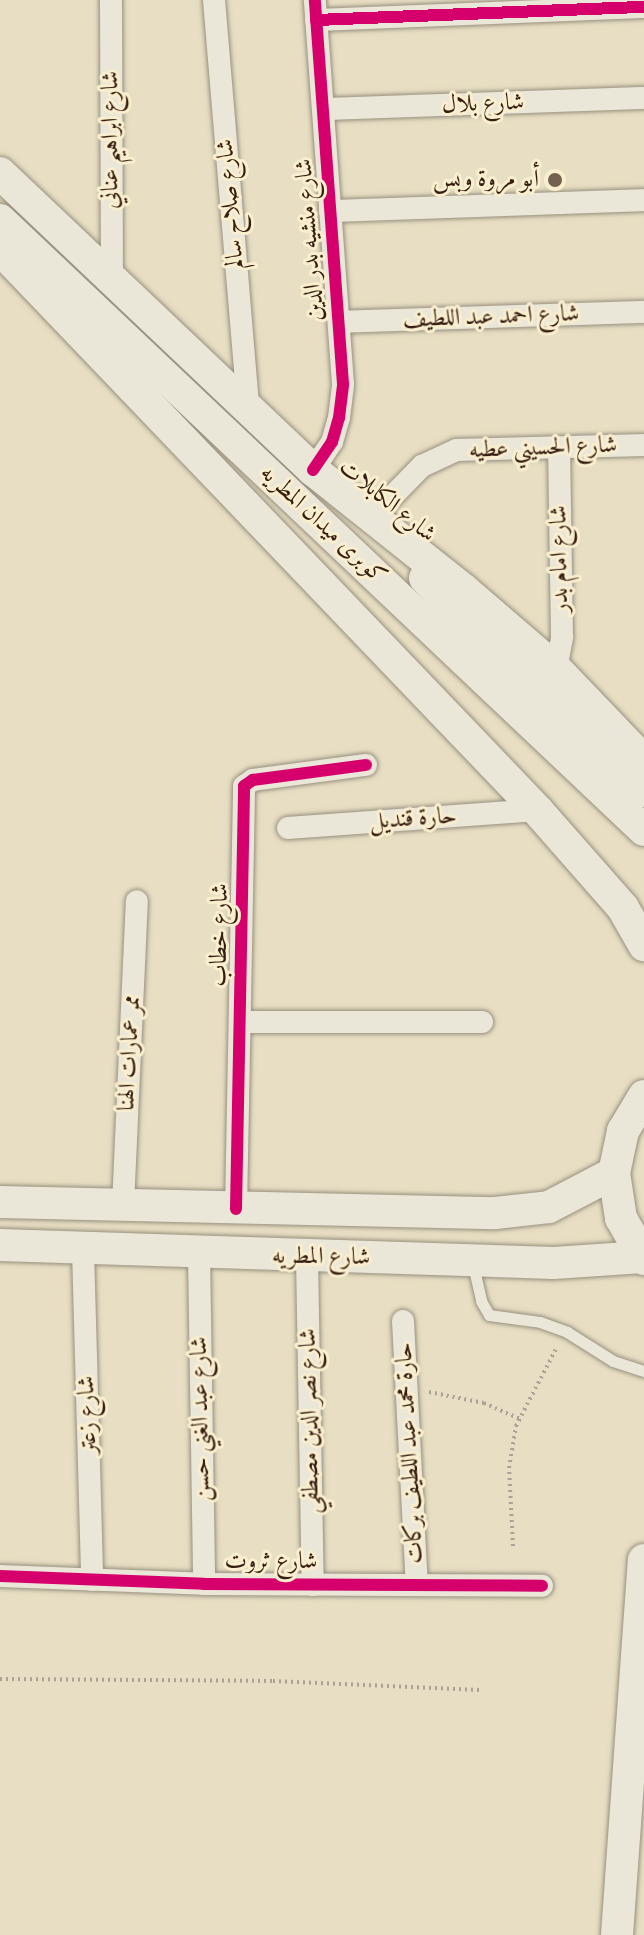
<!DOCTYPE html>
<html>
<head>
<meta charset="utf-8">
<style>
  body { margin:0 }
  #map { position:relative; width:644px; height:1935px; overflow:hidden; background:#e7dec3; font-family:"Libre Bodoni",Amiri,serif }
  div>[style] { position:absolute }
  [style*='--x'] { left:calc(var(--x)*1px); top:calc(var(--y)*1px); width:calc(var(--w)*1px); rotate:calc(var(--a)*1deg) }
  .path>* { height:4px; margin-top:-2px; transform-origin:0; background:repeating-linear-gradient(90deg,#a9a297 0 2px,transparent 0 6px) }
  .roads { filter:drop-shadow(0 0 2px #98907f) drop-shadow(0 0 2px #98907f) }
  .service>* { height:11px; margin:-5.5px; padding:0 5.5px; transform-origin:5.5px; border-radius:5.5px; background:#eae6d8 }
  .minor>* { height:22px; margin:-11px; padding:0 11px; transform-origin:11px; border-radius:11px; background:#eae6d8 }
  .secondary>* { height:32px; margin:-16px; padding:0 16px; transform-origin:16px; border-radius:16px; background:#eae6d8 }
  .cycleway>* { height:12px; margin:-6px; padding:0 6px; transform-origin:6px; border-radius:6px; background:#d6006c }
  .dots>* { width:22px; height:22px; translate:-50% -50%; box-sizing:border-box; border:4px solid #f9eece; border-radius:50% }
  span { translate:-50% -50%; white-space:nowrap; text-align:center; line-height:1.15; -webkit-text-stroke:6px #f9eece; paint-order:stroke }
  .street-label { font-size:24px; color:#361d11 }
  .poi-label { font-size:24px; color:#361d11 }
  .right { translate:-100% -50%; text-align:right }
</style>
</head>
<body>
<div id="map">
  <div class="path">
    <i style="--x:429;--y:1392;--w:56;--a:11.3"></i>
    <i style="--x:484;--y:1403;--w:39;--a:24"></i>
    <i style="--x:513;--y:1546;--w:78;--a:-92.9"></i>
    <i style="--x:509;--y:1468;--w:43;--a:-80.5"></i>
    <i style="--x:516;--y:1426;--w:89;--a:-62.6"></i>
    <i style="--x:0;--y:1679;--w:273;--a:0.4"></i>
    <i style="--x:273;--y:1681;--w:207;--a:2.5"></i>
  </div>
  <div class="roads">
    <div class="service">
      <i style="--x:473;--y:1265;--w:37;--a:77"></i>
      <i style="--x:481;--y:1301;--w:16;--a:60"></i>
      <i style="--x:489;--y:1315;--w:51;--a:7.8"></i>
      <i style="--x:540;--y:1322;--w:29;--a:20"></i>
      <i style="--x:567;--y:1332;--w:54;--a:32.2"></i>
      <i style="--x:613;--y:1361;--w:33;--a:18"></i>
    </div>
    <div class="minor">
      <i style="--x:111;--y:0;--w:279;--a:89.8"></i>
      <i style="--x:214;--y:0;--w:409;--a:85.2"></i>
      <i style="--x:316;--y:20;--w:328;--a:-2.3"></i>
      <i style="--x:323;--y:109;--w:321;--a:-2"></i>
      <i style="--x:330;--y:211;--w:314;--a:-2"></i>
      <i style="--x:339;--y:322;--w:305;--a:-1.9"></i>
      <i style="--x:313;--y:470;--w:34;--a:-56"></i>
      <i style="--x:332;--y:442;--w:25;--a:-74"></i>
      <i style="--x:339;--y:418;--w:34;--a:-83"></i>
      <i style="--x:343;--y:384;--w:385;--a:-94.2"></i>
      <i style="--x:371;--y:518;--w:73;--a:-45.6"></i>
      <i style="--x:422;--y:466;--w:38;--a:-25"></i>
      <i style="--x:457;--y:450;--w:187;--a:-1.5"></i>
      <i style="--x:556;--y:669;--w:33;--a:-79"></i>
      <i style="--x:562;--y:637;--w:189;--a:-90.9"></i>
      <i style="--x:288;--y:828;--w:250;--a:-4.1"></i>
      <i style="--x:240;--y:1022;--w:242;--a:0"></i>
      <i style="--x:123;--y:1206;--w:305;--a:-87.4"></i>
      <i style="--x:236;--y:1209;--w:423;--a:-88.9"></i>
      <i style="--x:244;--y:786;--w:11;--a:-34"></i>
      <i style="--x:253;--y:780;--w:114;--a:-7.6"></i>
      <i style="--x:83;--y:1250;--w:330;--a:88.4"></i>
      <i style="--x:199;--y:1254;--w:330;--a:89.1"></i>
      <i style="--x:307;--y:1257;--w:328;--a:89"></i>
      <i style="--x:403;--y:1321;--w:264;--a:87"></i>
      <i style="--x:0;--y:1576;--w:204;--a:2.2"></i>
      <i style="--x:204;--y:1584;--w:338;--a:0.3"></i>
    </div>
    <div class="secondary">
      <i style="--x:0;--y:173;--w:431;--a:43.5"></i>
      <i style="--x:313;--y:470;--w:193;--a:38.5"></i>
      <i style="--x:464;--y:590;--w:121;--a:40.7"></i>
      <i style="--x:556;--y:669;--w:127;--a:46.3"></i>
      <i style="--x:0;--y:220;--w:887;--a:43.45"></i>
      <i style="--x:0;--y:249;--w:777;--a:46.25"></i>
      <i style="--x:537;--y:810;--w:130;--a:48.7"></i>
      <i style="--x:623;--y:908;--w:43;--a:60.4"></i>
      <i style="--x:425;--y:578;--w:81;--a:46.5"></i>
      <i style="--x:481;--y:637;--w:224;--a:43.4"></i>
      <i style="--x:644;--y:1096;--w:41;--a:121"></i>
      <i style="--x:623;--y:1131;--w:43;--a:102.1"></i>
      <i style="--x:614;--y:1173;--w:46;--a:81.2"></i>
      <i style="--x:621;--y:1218;--w:47;--a:60.7"></i>
      <i style="--x:0;--y:1202;--w:495;--a:1.3"></i>
      <i style="--x:495;--y:1213;--w:54;--a:-6.3"></i>
      <i style="--x:549;--y:1207;--w:73;--a:-27.6"></i>
      <i style="--x:0;--y:1245;--w:554;--a:1.86"></i>
      <i style="--x:554;--y:1263;--w:89;--a:-3.9"></i>
      <i style="--x:617;--y:1935;--w:376;--a:-85.9"></i>
    </div>
  </div>
  <div class="cycleway">
    <i style="--x:316;--y:20;--w:328;--a:-2.3"></i>
    <i style="--x:313;--y:470;--w:34;--a:-56"></i>
    <i style="--x:332;--y:442;--w:25;--a:-74"></i>
    <i style="--x:339;--y:418;--w:34;--a:-83"></i>
    <i style="--x:343;--y:384;--w:385;--a:-94.2"></i>
    <i style="--x:236;--y:1209;--w:423;--a:-88.9"></i>
    <i style="--x:244;--y:786;--w:11;--a:-34"></i>
    <i style="--x:253;--y:780;--w:114;--a:-7.6"></i>
    <i style="--x:0;--y:1576;--w:204;--a:2.2"></i>
    <i style="--x:204;--y:1584;--w:338;--a:0.3"></i>
  </div>
  <div class="dots">
    <i style="left:555px;top:180px;background:#74614f"></i>
  </div>
  <div class="street-label">
    <span style="left:483px;top:104px;rotate:-2deg">شارع بلال</span>
    <span style="left:111px;top:140px;rotate:-90deg">شارع ابراهيم عناني</span>
    <span style="left:231px;top:204px;rotate:-95deg">شارع صلاح سالم</span>
    <span style="left:310px;top:240px;rotate:-94deg">شارع منشيه بدر الدين</span>
    <span style="left:491px;top:317px;rotate:-2deg">شارع احمد عبد اللطيف</span>
    <span style="left:543px;top:448px;rotate:-2deg">شارع الحسيني عطيه</span>
    <span style="left:387px;top:501px;rotate:39deg">شارع الكابلات</span>
    <span style="left:323px;top:525px;rotate:43deg">كوبرى ميدان المطريه</span>
    <span style="left:560px;top:559px;rotate:-91deg">شارع امام بدر</span>
    <span style="left:413px;top:819px;rotate:-4deg">حارة قنديل</span>
    <span style="left:220px;top:935px;rotate:-89deg">شارع خطاب</span>
    <span style="left:130px;top:1053px;rotate:-87deg">ممر عمارات الهنا</span>
    <span style="left:321px;top:1257px;rotate:1deg">شارع المطريه</span>
    <span style="left:88px;top:1415px;rotate:-92deg">شارع زعتر</span>
    <span style="left:201px;top:1419px;rotate:-91deg">شارع عبد الغني حسن</span>
    <span style="left:310px;top:1421px;rotate:-91deg">شارع نصر الدين مصطفي</span>
    <span style="left:410px;top:1453px;rotate:-93deg">حارة محمد عبد اللطيف بركات</span>
    <span style="left:271px;top:1562px">شارع ثروت</span>
  </div>
  <div class="poi-label">
    <span class="right" style="left:539px;top:180px">أبو مروة وبس</span>
  </div>
</div>
</body>
</html>
